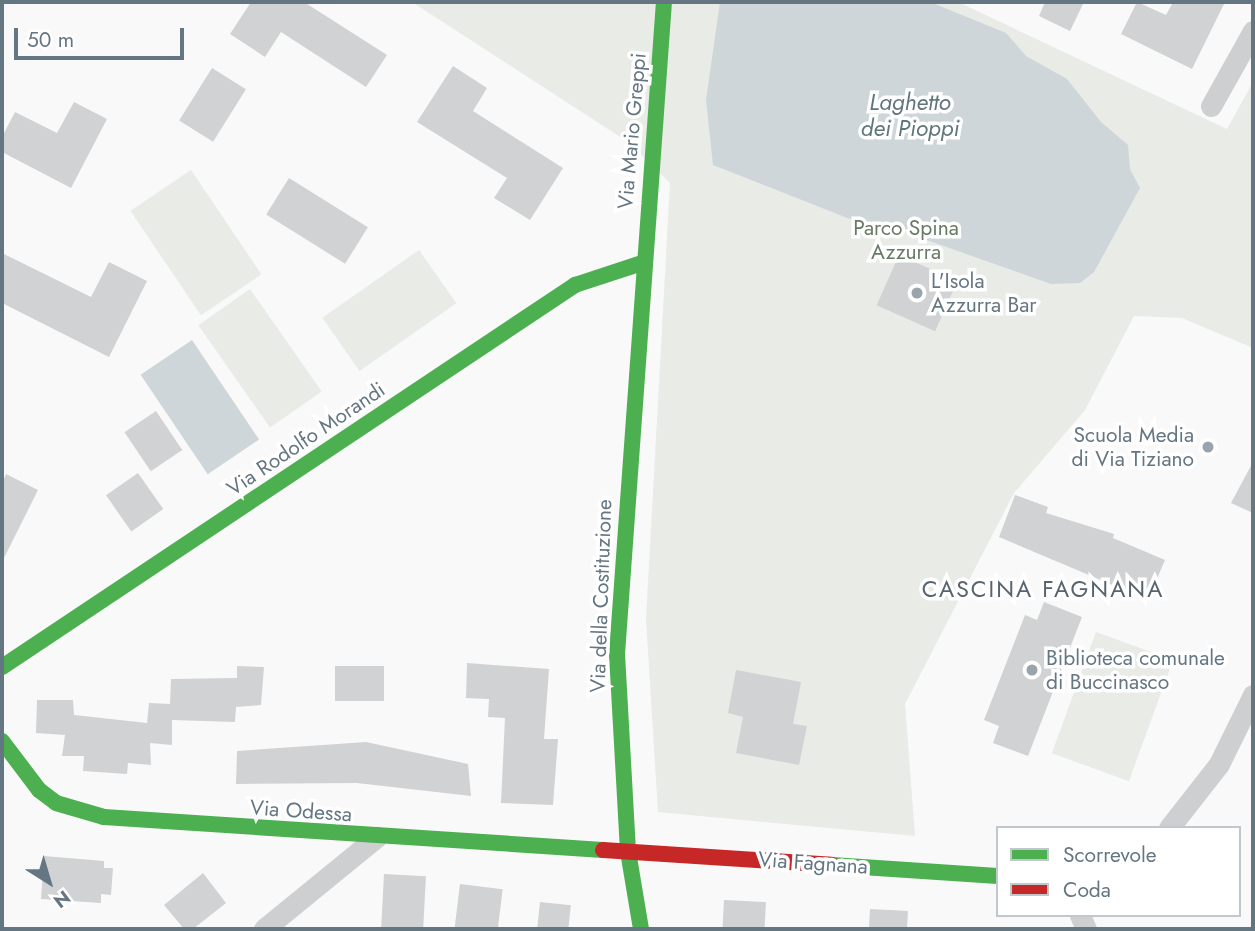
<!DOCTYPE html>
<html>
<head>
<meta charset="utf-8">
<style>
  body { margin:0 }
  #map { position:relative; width:1255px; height:931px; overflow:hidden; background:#f9f9f9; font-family:Jost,sans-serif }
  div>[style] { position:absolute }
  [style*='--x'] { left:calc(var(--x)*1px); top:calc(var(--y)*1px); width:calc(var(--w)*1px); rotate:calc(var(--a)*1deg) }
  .green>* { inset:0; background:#e8ebe6; transform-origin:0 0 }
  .water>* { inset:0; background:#ced6d9; transform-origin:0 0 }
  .building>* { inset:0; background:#d0d2d3; transform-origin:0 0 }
  .street>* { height:21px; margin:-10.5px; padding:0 10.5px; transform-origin:10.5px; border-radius:10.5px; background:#cecfd0 }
  .fast>* { height:16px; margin:-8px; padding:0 8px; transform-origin:8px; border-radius:8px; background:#4caf50 }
  .jam>* { height:16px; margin:-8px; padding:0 8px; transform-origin:8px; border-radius:8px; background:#c62828 }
  .dots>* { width:19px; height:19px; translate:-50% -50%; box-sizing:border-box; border:4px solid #fff; border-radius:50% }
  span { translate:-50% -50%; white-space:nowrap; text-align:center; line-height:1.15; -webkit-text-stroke:7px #fff; paint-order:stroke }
  .street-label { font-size:21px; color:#657683 }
  .park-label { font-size:21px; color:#687a64 }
  .poi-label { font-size:21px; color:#657683 }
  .left { translate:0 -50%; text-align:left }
  .right { translate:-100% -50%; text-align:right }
  .water-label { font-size:23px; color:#60757c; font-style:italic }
  .neighbourhood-label { font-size:23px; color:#57646e; letter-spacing:2px }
  .frame { position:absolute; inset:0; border:4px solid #657683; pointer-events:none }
  .legend { position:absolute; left:996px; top:826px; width:245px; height:91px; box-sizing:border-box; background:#fff; border:2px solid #c1c8cd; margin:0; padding:9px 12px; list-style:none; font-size:21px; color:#657683 }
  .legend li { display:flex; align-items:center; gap:14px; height:35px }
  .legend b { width:35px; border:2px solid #c1c8cd }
  .north { position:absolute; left:14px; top:847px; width:70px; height:70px; -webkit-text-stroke:5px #fff; paint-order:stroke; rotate:143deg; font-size:19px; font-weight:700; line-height:28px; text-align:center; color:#657683 }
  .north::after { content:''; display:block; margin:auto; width:24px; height:32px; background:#657683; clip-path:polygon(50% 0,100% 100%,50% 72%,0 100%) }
  .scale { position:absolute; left:14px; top:28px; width:170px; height:32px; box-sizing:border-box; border:4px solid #657683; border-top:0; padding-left:9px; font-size:21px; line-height:24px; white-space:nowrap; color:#657683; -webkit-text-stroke:5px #fff; paint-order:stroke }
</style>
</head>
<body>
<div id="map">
  <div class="green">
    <i style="clip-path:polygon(412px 2px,958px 2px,1227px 129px,1253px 82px,1253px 348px,1182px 318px,1134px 316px,1085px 410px,1014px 493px,905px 704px,915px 836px,658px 812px,646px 619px,670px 183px,628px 142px)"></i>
    <i style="left:191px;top:170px;width:126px;height:73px;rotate:56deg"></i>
    <i style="left:419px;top:250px;width:65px;height:118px;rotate:55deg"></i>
    <i style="left:250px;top:289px;width:125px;height:63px;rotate:55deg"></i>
    <i style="left:1096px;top:632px;width:82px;height:129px;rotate:20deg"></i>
  </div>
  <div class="water">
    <i style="clip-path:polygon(720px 2px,935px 4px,1006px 33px,1026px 56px,1067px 79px,1101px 122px,1128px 145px,1130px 169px,1140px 188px,1094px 272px,1080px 283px,1051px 284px,876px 222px,855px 221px,713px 165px,706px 100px)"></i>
    <i style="left:192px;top:340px;width:120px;height:62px;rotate:56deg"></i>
  </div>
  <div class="building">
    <i style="clip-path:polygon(251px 2px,304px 2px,387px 55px,366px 87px,281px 32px,265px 57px,230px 34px)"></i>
    <i style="clip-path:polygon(1045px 2px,1084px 2px,1070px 31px,1039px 16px)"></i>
    <i style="clip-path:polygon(1137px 2px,1166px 15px,1173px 2px,1225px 2px,1192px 69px,1121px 34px)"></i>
    <i style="clip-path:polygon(453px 66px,487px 88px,473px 111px,563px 168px,530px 220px,494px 198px,507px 178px,417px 122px)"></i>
    <i style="left:212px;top:68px;width:40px;height:62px;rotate:32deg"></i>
    <i style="clip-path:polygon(74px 102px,107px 119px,71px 188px,2px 152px,2px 137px,15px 112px,57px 133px)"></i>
    <i style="left:289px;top:178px;width:93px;height:43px;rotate:32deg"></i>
    <i style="clip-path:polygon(2px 253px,91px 297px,109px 262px,147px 281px,109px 357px,2px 303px)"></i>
    <i style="left:899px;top:255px;width:64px;height:55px;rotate:24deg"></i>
    <i style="left:156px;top:411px;width:47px;height:38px;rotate:56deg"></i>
    <i style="clip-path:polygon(1253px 462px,1253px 513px,1231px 503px)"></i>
    <i style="left:138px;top:473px;width:44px;height:39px;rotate:55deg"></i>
    <i style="clip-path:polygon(6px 474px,38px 490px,2px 562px,2px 484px)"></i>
    <i style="clip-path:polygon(1015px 495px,1048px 507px,1046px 513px,1114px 534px,1113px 538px,1165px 560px,1148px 600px,999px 537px)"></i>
    <i style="clip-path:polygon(1044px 602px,1082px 617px,1028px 756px,993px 743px,999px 726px,984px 720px,1025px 615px,1037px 620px)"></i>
    <i style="clip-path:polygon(467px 663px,549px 669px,544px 739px,558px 739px,553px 805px,501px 803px,505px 718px,488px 717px,489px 699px,466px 698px)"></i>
    <i style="clip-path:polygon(237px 666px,264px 667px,261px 705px,236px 707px,235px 722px,172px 720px,172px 745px,150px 743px,151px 765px,128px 763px,127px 774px,83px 771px,84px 756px,62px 756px,65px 735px,36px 733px,37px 700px,73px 700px,74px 715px,147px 723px,149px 703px,170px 704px,171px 679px,237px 678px)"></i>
    <i style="left:335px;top:666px;width:49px;height:35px"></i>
    <i style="clip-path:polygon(736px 670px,801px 682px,793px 724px,807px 726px,799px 765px,736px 753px,743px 717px,728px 713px)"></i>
    <i style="clip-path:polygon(366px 742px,468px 764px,471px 796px,357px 783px,236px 784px,237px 751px)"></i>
    <i style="clip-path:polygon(44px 856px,104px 861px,104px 868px,113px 868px,111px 895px,101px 894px,101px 903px,41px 899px)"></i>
    <i style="clip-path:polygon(203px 873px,226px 903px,193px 929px,184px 929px,164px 905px)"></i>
    <i style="left:384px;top:874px;width:42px;height:55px;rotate:3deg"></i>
    <i style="left:460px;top:884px;width:43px;height:45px;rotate:7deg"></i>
    <i style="left:724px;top:900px;width:42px;height:29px;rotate:3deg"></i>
    <i style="left:540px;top:902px;width:31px;height:27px;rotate:6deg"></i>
    <i style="left:870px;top:909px;width:38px;height:20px;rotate:3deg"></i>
  </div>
  <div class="street">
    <i style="--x:1211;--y:106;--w:86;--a:-60.8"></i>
    <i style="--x:1169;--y:828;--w:81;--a:-52"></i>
    <i style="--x:1219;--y:764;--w:77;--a:-63.8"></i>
    <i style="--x:1080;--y:915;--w:15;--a:67"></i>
    <i style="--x:264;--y:929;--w:146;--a:-39.2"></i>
  </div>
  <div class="fast">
    <i style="--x:2;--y:667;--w:689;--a:-33.69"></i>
    <i style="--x:575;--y:285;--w:71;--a:-18.2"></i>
    <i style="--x:2;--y:741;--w:61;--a:52.9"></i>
    <i style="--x:39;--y:790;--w:21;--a:37"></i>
    <i style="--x:56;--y:803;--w:50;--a:16.3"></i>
    <i style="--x:104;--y:817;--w:500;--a:3.78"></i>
    <i style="--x:832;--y:865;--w:166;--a:3.8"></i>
    <i style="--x:641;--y:929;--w:79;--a:-99.5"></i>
    <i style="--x:628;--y:851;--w:197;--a:-93.2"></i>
    <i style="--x:617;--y:654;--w:654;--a:-85.88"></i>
  </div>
  <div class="jam">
    <i style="--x:603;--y:850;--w:229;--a:3.7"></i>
  </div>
  <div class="dots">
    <i style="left:917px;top:293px;background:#99a4ac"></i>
    <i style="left:1208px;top:447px;background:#99a4ac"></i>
    <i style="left:1032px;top:670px;background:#99a4ac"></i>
  </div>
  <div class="street-label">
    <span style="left:632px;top:131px;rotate:-85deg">Via Mario Greppi</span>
    <span style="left:306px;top:439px;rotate:-34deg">Via Rodolfo Morandi</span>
    <span style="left:601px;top:596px;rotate:-88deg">Via della Costituzione</span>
    <span style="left:301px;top:811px;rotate:4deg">Via Odessa</span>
    <span style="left:813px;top:863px;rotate:4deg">Via Fagnana</span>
  </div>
  <div class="park-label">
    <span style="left:906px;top:240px">Parco Spina<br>Azzurra</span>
  </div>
  <div class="poi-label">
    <span class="left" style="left:931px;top:293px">L'Isola<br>Azzurra Bar</span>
    <span class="right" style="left:1194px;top:447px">Scuola Media<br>di Via Tiziano</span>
    <span class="left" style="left:1046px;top:670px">Biblioteca comunale<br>di Buccinasco</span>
  </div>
  <div class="water-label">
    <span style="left:910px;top:115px">Laghetto<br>dei Pioppi</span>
  </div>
  <div class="neighbourhood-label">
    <span style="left:1043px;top:589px">CASCINA FAGNANA</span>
  </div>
  <div class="frame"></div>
  <ul class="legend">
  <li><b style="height:9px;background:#4caf50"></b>Scorrevole</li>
  <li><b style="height:9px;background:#c62828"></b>Coda</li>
  </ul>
  <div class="north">N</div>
  <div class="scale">50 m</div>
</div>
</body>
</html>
